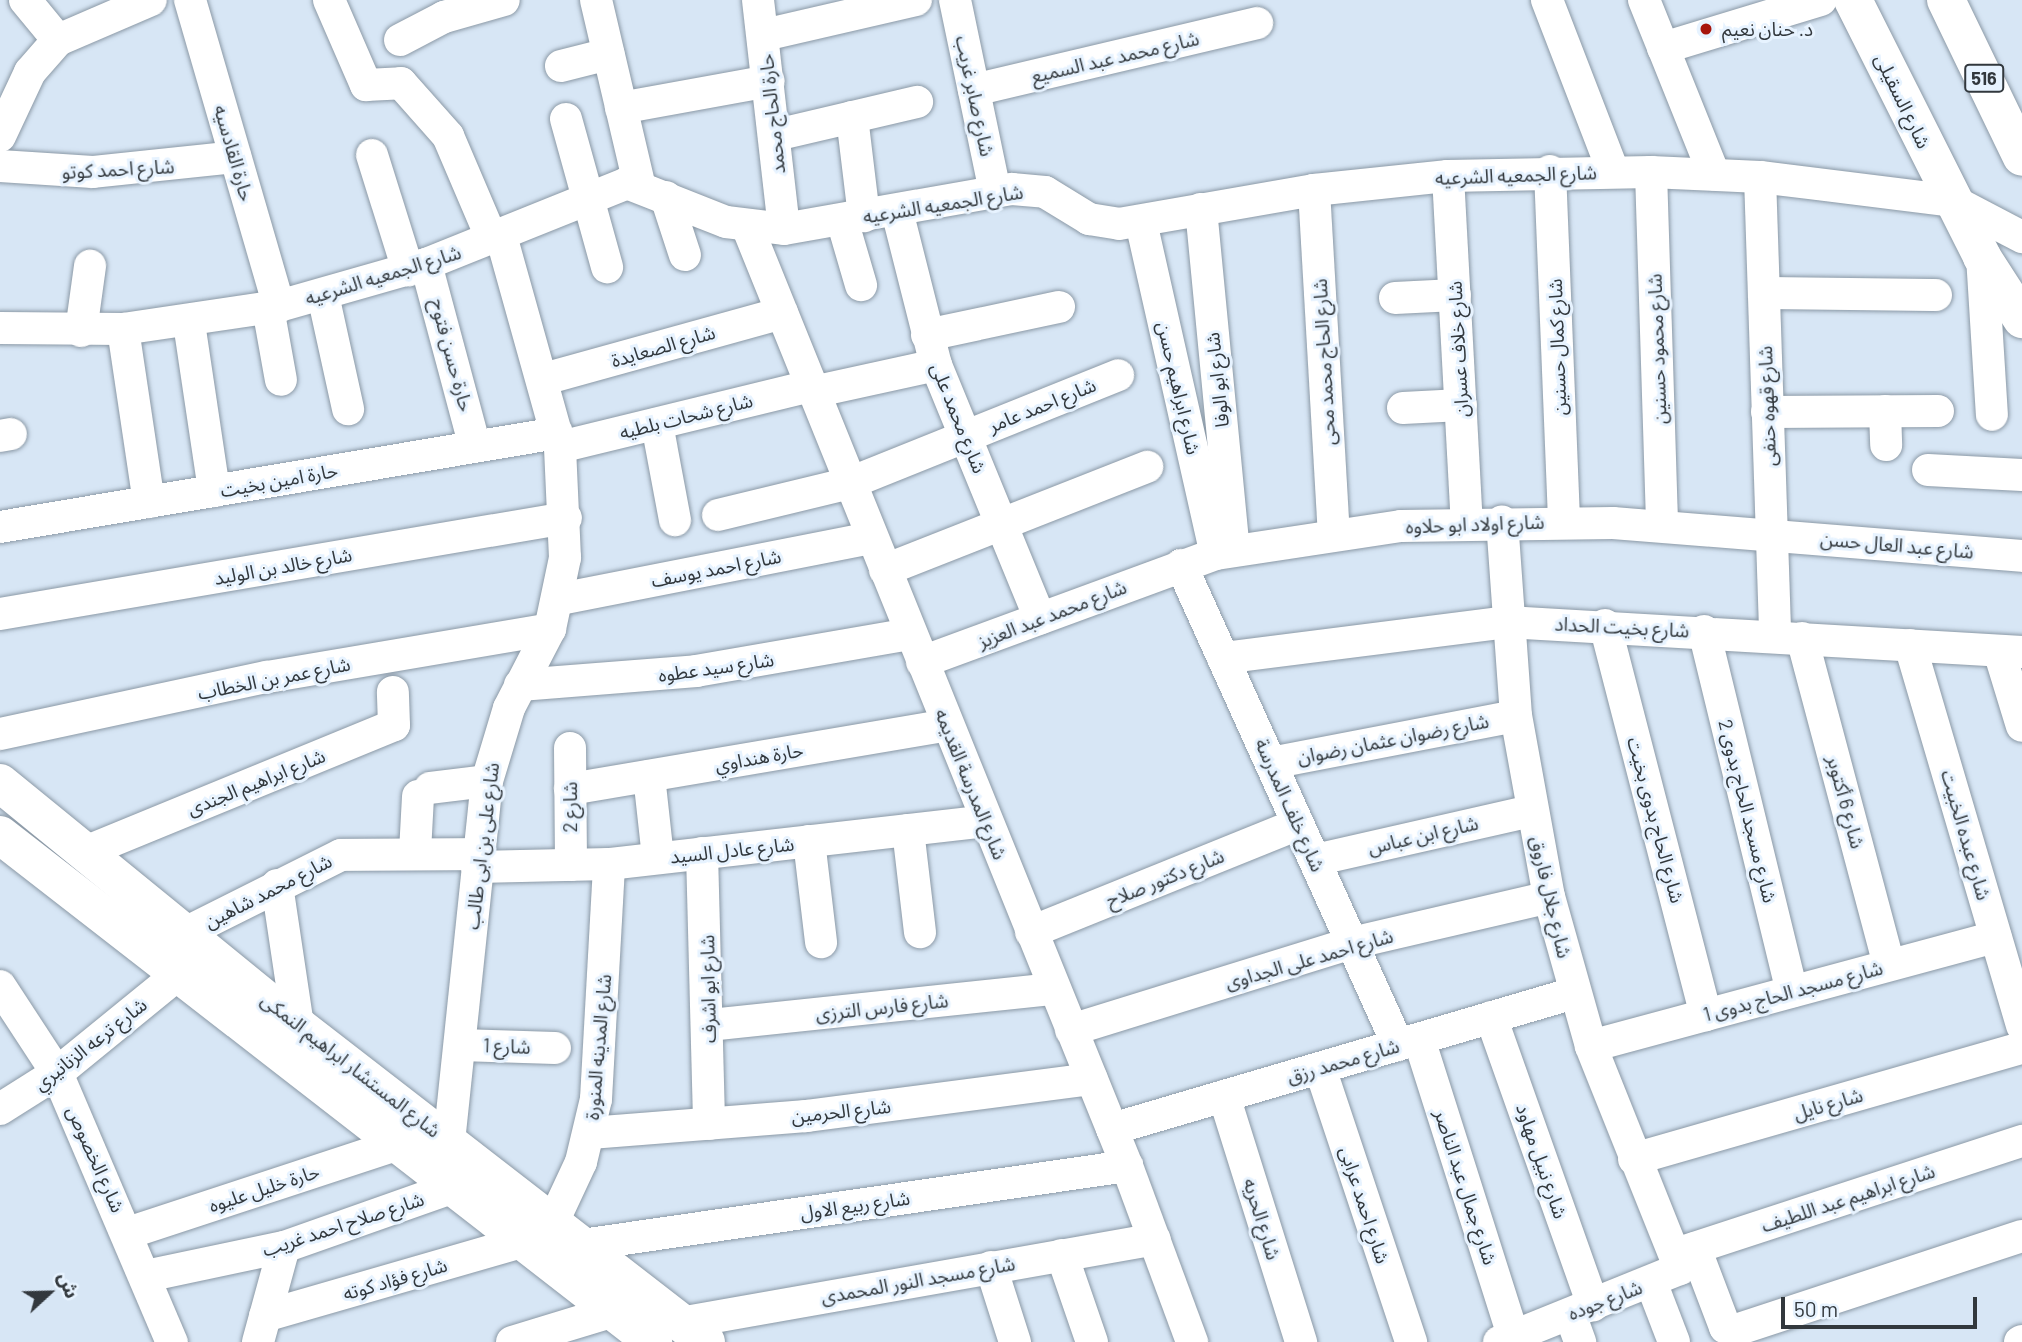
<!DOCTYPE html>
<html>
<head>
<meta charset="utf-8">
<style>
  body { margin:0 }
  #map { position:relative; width:2022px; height:1342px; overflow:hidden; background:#d7e6f5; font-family:Barlow,"Noto Sans Arabic",sans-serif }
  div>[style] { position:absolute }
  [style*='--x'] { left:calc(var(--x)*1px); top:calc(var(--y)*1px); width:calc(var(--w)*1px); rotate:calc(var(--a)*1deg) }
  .roads { filter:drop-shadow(0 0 2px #8b99a6) drop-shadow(0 0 2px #8b99a6) }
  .minor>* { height:32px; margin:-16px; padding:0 16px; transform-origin:16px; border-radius:16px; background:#fff }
  .tertiary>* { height:38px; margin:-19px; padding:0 19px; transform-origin:19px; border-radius:19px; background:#fff }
  .secondary>* { height:38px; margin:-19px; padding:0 19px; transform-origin:19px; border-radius:19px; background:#fff }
  .motorway>* { height:38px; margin:-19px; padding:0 19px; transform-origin:19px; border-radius:19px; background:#fff }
  .dots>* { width:19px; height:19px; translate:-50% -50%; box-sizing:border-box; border:4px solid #e7f3ff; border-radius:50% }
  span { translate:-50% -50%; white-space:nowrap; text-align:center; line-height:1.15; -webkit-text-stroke:6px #e7f3ff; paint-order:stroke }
  .shield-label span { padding:2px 5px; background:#e7f3ff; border:2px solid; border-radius:5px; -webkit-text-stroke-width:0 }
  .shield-label { font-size:18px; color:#32383d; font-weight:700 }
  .poi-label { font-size:19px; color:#32383d }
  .left { translate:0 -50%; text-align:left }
  .street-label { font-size:19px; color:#32383d }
  .north { position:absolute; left:14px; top:1258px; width:70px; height:70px; -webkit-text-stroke:5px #e7f3ff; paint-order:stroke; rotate:68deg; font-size:19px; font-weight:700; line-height:28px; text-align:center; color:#32383d }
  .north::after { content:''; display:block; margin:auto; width:24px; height:32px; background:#32383d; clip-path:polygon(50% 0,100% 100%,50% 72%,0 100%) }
  .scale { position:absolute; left:1781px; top:1297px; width:196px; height:32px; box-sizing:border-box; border:4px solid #32383d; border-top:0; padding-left:9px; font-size:21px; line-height:24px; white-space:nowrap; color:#32383d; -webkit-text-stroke:5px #e7f3ff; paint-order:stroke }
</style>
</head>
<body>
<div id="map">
  <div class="roads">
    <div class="minor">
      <i style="--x:25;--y:0;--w:52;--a:50.5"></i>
      <i style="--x:190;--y:0;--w:319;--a:73.8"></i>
      <i style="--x:329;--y:0;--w:93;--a:66.5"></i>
      <i style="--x:366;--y:85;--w:35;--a:-3"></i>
      <i style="--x:401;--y:83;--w:71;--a:48.4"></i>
      <i style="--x:448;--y:136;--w:112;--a:66.9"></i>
      <i style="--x:596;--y:0;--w:189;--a:76.8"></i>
      <i style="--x:758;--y:0;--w:230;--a:83.5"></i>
      <i style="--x:955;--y:0;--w:196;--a:78.2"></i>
      <i style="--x:1547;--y:0;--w:183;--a:68.9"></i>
      <i style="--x:1644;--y:0;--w:188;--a:68.1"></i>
      <i style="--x:764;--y:35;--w:156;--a:-13"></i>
      <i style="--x:400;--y:40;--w:50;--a:-27.6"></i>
      <i style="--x:444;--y:17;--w:62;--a:-15.8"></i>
      <i style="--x:1663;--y:48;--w:165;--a:-16.9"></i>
      <i style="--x:561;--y:66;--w:49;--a:-14.3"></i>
      <i style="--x:974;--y:90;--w:291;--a:-13.3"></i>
      <i style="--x:621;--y:108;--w:150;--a:-10.3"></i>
      <i style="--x:852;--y:117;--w:100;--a:83.1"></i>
      <i style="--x:566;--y:119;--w:154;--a:74.5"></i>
      <i style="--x:776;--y:135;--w:145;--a:-13.2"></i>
      <i style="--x:0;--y:136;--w:71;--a:-64.9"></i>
      <i style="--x:30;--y:72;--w:43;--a:-48.8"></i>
      <i style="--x:58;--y:40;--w:101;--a:-23.3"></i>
      <i style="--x:372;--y:155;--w:121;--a:72.6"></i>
      <i style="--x:0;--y:166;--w:93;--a:3.7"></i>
      <i style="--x:93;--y:172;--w:143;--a:-6"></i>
      <i style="--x:1550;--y:171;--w:351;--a:87.7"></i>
      <i style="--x:1651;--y:172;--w:354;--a:88.2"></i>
      <i style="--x:1448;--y:176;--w:347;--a:86.9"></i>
      <i style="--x:1760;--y:177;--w:459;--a:88.1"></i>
      <i style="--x:1314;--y:190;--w:344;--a:86.7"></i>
      <i style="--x:666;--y:197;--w:61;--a:71.9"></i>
      <i style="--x:1201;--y:209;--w:343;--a:84.5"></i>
      <i style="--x:897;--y:211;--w:159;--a:75.8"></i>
      <i style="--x:936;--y:365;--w:274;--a:67.7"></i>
      <i style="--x:842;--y:220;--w:68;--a:73.7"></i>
      <i style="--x:1141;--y:222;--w:340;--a:77.3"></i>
      <i style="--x:747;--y:226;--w:1014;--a:67.99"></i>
      <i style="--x:1127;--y:1166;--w:188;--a:69.7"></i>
      <i style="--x:1982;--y:257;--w:158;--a:86.4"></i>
      <i style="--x:426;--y:264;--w:189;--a:75"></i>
      <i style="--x:1764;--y:293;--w:172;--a:0.7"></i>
      <i style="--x:323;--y:295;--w:117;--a:77.6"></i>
      <i style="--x:1395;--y:298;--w:60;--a:-2.9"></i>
      <i style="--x:268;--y:308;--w:73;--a:79.8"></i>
      <i style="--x:189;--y:323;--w:170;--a:81.5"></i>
      <i style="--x:0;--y:328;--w:123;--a:0.5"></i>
      <i style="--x:123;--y:329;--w:158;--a:-8.4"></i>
      <i style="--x:279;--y:306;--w:153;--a:-15.9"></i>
      <i style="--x:426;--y:264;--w:217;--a:-21.9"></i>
      <i style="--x:627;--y:183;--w:106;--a:21.5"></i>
      <i style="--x:726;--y:222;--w:58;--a:6.9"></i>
      <i style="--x:784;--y:229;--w:231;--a:-10"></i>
      <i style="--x:1012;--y:189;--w:33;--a:5"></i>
      <i style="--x:1045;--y:192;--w:52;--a:31.5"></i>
      <i style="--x:1089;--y:219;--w:30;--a:9"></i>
      <i style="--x:1119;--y:224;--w:198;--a:-9.9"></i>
      <i style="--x:1314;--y:190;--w:135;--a:-6"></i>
      <i style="--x:1448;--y:176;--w:203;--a:-1.1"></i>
      <i style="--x:1651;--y:172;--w:109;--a:2.6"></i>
      <i style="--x:1760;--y:177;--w:194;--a:7.1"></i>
      <i style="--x:1953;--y:201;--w:78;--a:27.6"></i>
      <i style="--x:123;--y:329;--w:175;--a:81.5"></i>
      <i style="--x:81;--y:331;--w:66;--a:-82.1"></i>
      <i style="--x:927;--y:335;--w:135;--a:-12"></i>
      <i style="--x:544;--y:379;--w:247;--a:-15.5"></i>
      <i style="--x:813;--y:392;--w:126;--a:-12.4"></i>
      <i style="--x:1403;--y:408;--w:58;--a:-3"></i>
      <i style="--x:1885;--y:411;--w:34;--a:88"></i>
      <i style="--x:1767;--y:412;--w:171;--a:-0.3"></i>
      <i style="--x:657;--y:424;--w:98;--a:79.4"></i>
      <i style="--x:0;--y:436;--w:11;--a:-10"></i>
      <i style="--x:560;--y:447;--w:258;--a:-13.7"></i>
      <i style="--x:1928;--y:470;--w:94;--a:3"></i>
      <i style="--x:718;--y:515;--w:136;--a:-13.6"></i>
      <i style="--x:850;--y:483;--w:289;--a:-21.9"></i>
      <i style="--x:0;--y:527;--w:565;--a:-9.58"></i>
      <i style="--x:1181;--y:565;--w:527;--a:65.67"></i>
      <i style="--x:885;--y:570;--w:282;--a:-21.5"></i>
      <i style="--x:560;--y:599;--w:318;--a:-11.1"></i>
      <i style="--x:0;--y:614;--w:574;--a:-9.63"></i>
      <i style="--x:1605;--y:625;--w:403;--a:75.5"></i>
      <i style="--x:1704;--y:631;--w:371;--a:76.3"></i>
      <i style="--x:1802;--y:638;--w:338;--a:75.1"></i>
      <i style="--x:1910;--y:645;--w:397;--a:73.6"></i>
      <i style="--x:1999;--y:651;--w:78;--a:73"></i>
      <i style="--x:1223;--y:658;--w:286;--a:-7.2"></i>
      <i style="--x:1507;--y:622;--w:516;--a:3.33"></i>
      <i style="--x:922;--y:662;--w:313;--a:-20.2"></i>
      <i style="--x:1216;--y:554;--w:187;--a:-8.6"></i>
      <i style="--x:1401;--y:526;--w:212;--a:-0.8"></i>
      <i style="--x:1613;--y:523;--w:410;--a:4.6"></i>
      <i style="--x:520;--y:685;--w:177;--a:-4.5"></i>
      <i style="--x:696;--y:671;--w:217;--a:-9.8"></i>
      <i style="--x:0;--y:734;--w:273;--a:-12.1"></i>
      <i style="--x:267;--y:677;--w:287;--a:-9.6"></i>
      <i style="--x:570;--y:748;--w:117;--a:89.5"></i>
      <i style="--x:1271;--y:763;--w:249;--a:-10.9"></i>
      <i style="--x:649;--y:776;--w:82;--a:83.7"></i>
      <i style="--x:430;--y:788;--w:57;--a:-7"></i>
      <i style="--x:570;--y:789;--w:382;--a:-9.6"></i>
      <i style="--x:908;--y:830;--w:103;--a:83.3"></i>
      <i style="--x:809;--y:841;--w:102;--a:83.2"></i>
      <i style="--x:85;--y:852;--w:334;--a:-22.3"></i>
      <i style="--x:394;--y:725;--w:33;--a:-92"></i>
      <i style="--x:415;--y:852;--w:56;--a:-86.9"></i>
      <i style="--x:702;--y:853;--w:271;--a:88.5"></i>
      <i style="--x:1315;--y:860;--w:221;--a:-12.8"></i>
      <i style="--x:477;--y:867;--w:132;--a:-1.3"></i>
      <i style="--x:609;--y:864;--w:379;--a:-6.5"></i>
      <i style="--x:277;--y:885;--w:143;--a:81.5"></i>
      <i style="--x:1031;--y:932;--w:288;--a:-22"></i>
      <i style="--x:185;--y:933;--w:174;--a:-26.6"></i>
      <i style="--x:341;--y:855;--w:137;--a:-0.4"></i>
      <i style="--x:0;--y:986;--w:104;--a:56.8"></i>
      <i style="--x:57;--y:1073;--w:293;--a:66.9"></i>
      <i style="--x:1491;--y:1017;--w:306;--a:70.5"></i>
      <i style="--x:710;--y:1025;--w:346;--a:-6"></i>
      <i style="--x:1071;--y:1030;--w:294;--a:-17.2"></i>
      <i style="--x:1352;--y:943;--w:202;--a:-13.1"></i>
      <i style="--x:1419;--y:1039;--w:312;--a:72.4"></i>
      <i style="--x:460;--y:1045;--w:95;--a:1.8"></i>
      <i style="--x:1591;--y:1046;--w:419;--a:-15.1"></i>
      <i style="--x:1320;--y:1068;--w:289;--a:71.6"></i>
      <i style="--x:1224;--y:1096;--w:258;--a:72.6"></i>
      <i style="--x:0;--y:1109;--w:67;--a:-32.3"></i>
      <i style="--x:57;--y:1073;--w:155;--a:-39.2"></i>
      <i style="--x:1112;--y:1129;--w:482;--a:-16.4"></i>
      <i style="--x:590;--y:1133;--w:217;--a:-4.5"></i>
      <i style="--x:806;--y:1116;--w:288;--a:-7.4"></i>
      <i style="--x:449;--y:1142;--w:363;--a:-84"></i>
      <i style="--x:487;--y:781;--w:76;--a:-73.2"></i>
      <i style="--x:509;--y:708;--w:89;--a:-62.6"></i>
      <i style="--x:550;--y:629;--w:73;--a:-78.1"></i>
      <i style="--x:565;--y:558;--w:111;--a:-92.6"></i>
      <i style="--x:560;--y:447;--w:219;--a:-105.6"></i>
      <i style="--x:1634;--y:1159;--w:404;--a:-16"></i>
      <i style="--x:553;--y:1222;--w:66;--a:-65"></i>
      <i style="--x:581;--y:1162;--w:65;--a:-76.6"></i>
      <i style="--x:596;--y:1099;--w:235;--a:-86.8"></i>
      <i style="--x:128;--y:1233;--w:285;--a:-18.2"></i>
      <i style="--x:582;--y:1245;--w:551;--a:-8.25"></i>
      <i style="--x:1695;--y:1248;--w:85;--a:69.2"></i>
      <i style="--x:1725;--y:1327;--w:9;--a:27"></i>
      <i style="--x:1733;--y:1331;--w:304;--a:-18.2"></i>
      <i style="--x:1676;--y:1254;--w:364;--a:-18.1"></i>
      <i style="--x:1062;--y:1255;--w:92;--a:71"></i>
      <i style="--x:991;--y:1267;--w:79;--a:72.3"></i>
      <i style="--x:146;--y:1276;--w:141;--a:-11.9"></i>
      <i style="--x:284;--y:1247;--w:183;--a:-19.4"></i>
      <i style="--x:1651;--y:1282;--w:64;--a:69"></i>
      <i style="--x:1570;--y:1314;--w:30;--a:70"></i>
      <i style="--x:265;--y:1316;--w:271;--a:-16.1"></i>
      <i style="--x:680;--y:1323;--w:482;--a:-10"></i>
      <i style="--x:258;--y:1342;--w:98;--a:-74.7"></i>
      <i style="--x:512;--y:1342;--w:107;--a:-16.9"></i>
      <i style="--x:1499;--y:1342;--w:195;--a:-22"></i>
      <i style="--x:1680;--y:1269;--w:240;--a:-111.8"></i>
      <i style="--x:1591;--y:1046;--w:155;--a:-105.7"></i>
      <i style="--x:1549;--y:897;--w:184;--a:-100.3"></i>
      <i style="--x:1516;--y:716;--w:195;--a:-94.1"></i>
      <i style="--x:2020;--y:1342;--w:2;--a:-27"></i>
    </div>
    <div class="tertiary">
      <i style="--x:1853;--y:0;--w:288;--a:63.3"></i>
      <i style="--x:1982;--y:257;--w:74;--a:57.2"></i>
    </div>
    <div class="secondary">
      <i style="--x:0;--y:783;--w:385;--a:39.2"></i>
      <i style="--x:298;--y:1026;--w:516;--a:37.76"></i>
      <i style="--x:0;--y:835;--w:827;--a:37.83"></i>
    </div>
    <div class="motorway">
      <i style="--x:1946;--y:0;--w:174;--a:64.2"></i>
    </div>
  </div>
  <div class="dots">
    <i style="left:1706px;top:29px;background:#a7150c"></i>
  </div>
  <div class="shield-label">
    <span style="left:1984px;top:78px">516</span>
  </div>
  <div class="poi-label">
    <span class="left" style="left:1722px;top:29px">د. حنان نعيم</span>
  </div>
  <div class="street-label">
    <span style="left:1115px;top:57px;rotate:-13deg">شارع محمد عبد السميع</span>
    <span style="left:975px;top:96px;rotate:78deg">شارع صابر غريب</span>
    <span style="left:1903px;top:101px;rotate:64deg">شارع السقيلى</span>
    <span style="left:772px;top:114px;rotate:-96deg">حارة الحاج محمد</span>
    <span style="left:234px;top:153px;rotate:74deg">حارة القادسيه</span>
    <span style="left:118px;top:169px;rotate:-3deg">شارع احمد كوتو</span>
    <span style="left:1516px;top:175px;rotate:-2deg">شارع الجمعيه الشرعيه</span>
    <span style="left:943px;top:204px;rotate:-9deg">شارع الجمعيه الشرعيه</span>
    <span style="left:383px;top:275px;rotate:-17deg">شارع الجمعيه الشرعيه</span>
    <span style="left:663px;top:346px;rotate:-16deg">شارع الصعايدة</span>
    <span style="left:1557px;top:347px;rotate:-92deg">شارع كمال حسنين</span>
    <span style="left:1458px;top:349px;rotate:-93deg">شارع خلاف عسران</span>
    <span style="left:1657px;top:349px;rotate:-92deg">شارع محمود حسنين</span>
    <span style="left:452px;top:355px;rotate:75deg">حارة حسن فتوح</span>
    <span style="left:1324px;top:362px;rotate:-93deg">شارع الحاج محمد محى</span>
    <span style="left:1217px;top:380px;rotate:-96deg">شارع ابو الوفا</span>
    <span style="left:1179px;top:388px;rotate:77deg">شارع ابراهيم حسن</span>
    <span style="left:1042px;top:405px;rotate:-22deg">شارع احمد عامر</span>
    <span style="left:1767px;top:406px;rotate:-92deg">شارع قهوه حنفى</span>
    <span style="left:686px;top:416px;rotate:-14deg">شارع شحات بلطيه</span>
    <span style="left:959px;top:418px;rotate:68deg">شارع محمد على</span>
    <span style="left:279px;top:480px;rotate:-10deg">حارة امين بخيت</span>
    <span style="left:1475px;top:524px;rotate:-2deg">شارع اولاد ابو حلاوه</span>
    <span style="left:1897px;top:545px;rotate:5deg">شارع عبد العال حسن</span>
    <span style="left:283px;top:566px;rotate:-10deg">شارع خالد بن الوليد</span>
    <span style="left:716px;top:568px;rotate:-11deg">شارع احمد يوسف</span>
    <span style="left:1052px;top:614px;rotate:-21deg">شارع محمد عبد العزيز</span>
    <span style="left:1622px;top:627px;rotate:3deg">شارع بخيت الحداد</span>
    <span style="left:716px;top:667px;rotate:-8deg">شارع سيد عطوه</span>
    <span style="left:274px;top:678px;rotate:-11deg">شارع عمر بن الخطاب</span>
    <span style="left:1393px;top:739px;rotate:-11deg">شارع رضوان عثمان رضوان</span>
    <span style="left:759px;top:757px;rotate:-10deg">حارة هنداوي</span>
    <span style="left:256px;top:782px;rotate:-22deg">شارع ابراهيم الجندى</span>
    <span style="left:971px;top:784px;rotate:68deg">شارع المدرسة القديمه</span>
    <span style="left:1846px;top:802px;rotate:75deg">شارع 6 أكتوبر</span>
    <span style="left:1290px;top:805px;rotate:66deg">شارع خلف المدرسة</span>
    <span style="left:570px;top:807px;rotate:-90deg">شارع 2</span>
    <span style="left:1748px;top:811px;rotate:76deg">شارع مسجد الحاج بدوى 2</span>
    <span style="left:1656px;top:820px;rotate:75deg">شارع الحاج بدوى بخيت</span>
    <span style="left:1423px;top:835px;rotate:-13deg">شارع ابن عباس</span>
    <span style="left:1966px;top:835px;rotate:74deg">شارع عبده الخبيت</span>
    <span style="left:482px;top:846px;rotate:-83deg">شارع على بن ابى طالب</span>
    <span style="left:732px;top:850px;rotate:-6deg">شارع عادل السيد</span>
    <span style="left:1165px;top:878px;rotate:-22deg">شارع دكتور صلاح</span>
    <span style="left:268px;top:891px;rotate:-27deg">شارع محمد شاهين</span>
    <span style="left:1551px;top:897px;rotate:77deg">شارع جلال فاروق</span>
    <span style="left:1309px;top:959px;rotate:-16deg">شارع احمد على الجداوى</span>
    <span style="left:708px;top:989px;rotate:-91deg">شارع ابو اشرف</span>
    <span style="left:1793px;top:991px;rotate:-15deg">شارع مسجد الحاج بدوى 1</span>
    <span style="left:882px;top:1007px;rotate:-6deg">شارع فارس الترزى</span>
    <span style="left:90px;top:1044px;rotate:-38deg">شارع ترعه الزنانيري</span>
    <span style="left:507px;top:1046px;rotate:2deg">شارع 1</span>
    <span style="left:598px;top:1047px;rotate:-85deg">شارع المدينه المنورة</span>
    <span style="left:1343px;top:1061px;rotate:-16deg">شارع محمد رزق</span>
    <span style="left:351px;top:1065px;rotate:38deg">شارع المستشار ابراهيم النمكى</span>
    <span style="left:1828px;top:1104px;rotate:-16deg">شارع نايل</span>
    <span style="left:841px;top:1111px;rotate:-6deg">شارع الحرمين</span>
    <span style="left:96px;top:1159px;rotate:66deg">شارع الخصوص</span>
    <span style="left:1542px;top:1161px;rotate:71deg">شارع نبيل مهاود</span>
    <span style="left:1466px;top:1187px;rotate:72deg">شارع جمال عبد الناصر</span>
    <span style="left:264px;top:1188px;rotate:-18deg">حارة خليل عليوه</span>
    <span style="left:1848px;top:1198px;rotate:-18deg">شارع ابراهيم عبد اللطيف</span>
    <span style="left:855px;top:1205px;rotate:-8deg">شارع ربيع الاول</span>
    <span style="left:1365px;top:1205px;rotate:72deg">شارع احمد عرابى</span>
    <span style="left:1262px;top:1219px;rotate:73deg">شارع الحريه</span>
    <span style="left:343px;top:1224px;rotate:-18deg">شارع صلاح احمد غريب</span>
    <span style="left:395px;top:1279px;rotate:-16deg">شارع فؤاد كوته</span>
    <span style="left:918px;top:1280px;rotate:-10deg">شارع مسجد النور المحمدى</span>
    <span style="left:1605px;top:1300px;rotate:-21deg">شارع جوده</span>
  </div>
  <div class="north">ش</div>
  <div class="scale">50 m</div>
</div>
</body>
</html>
